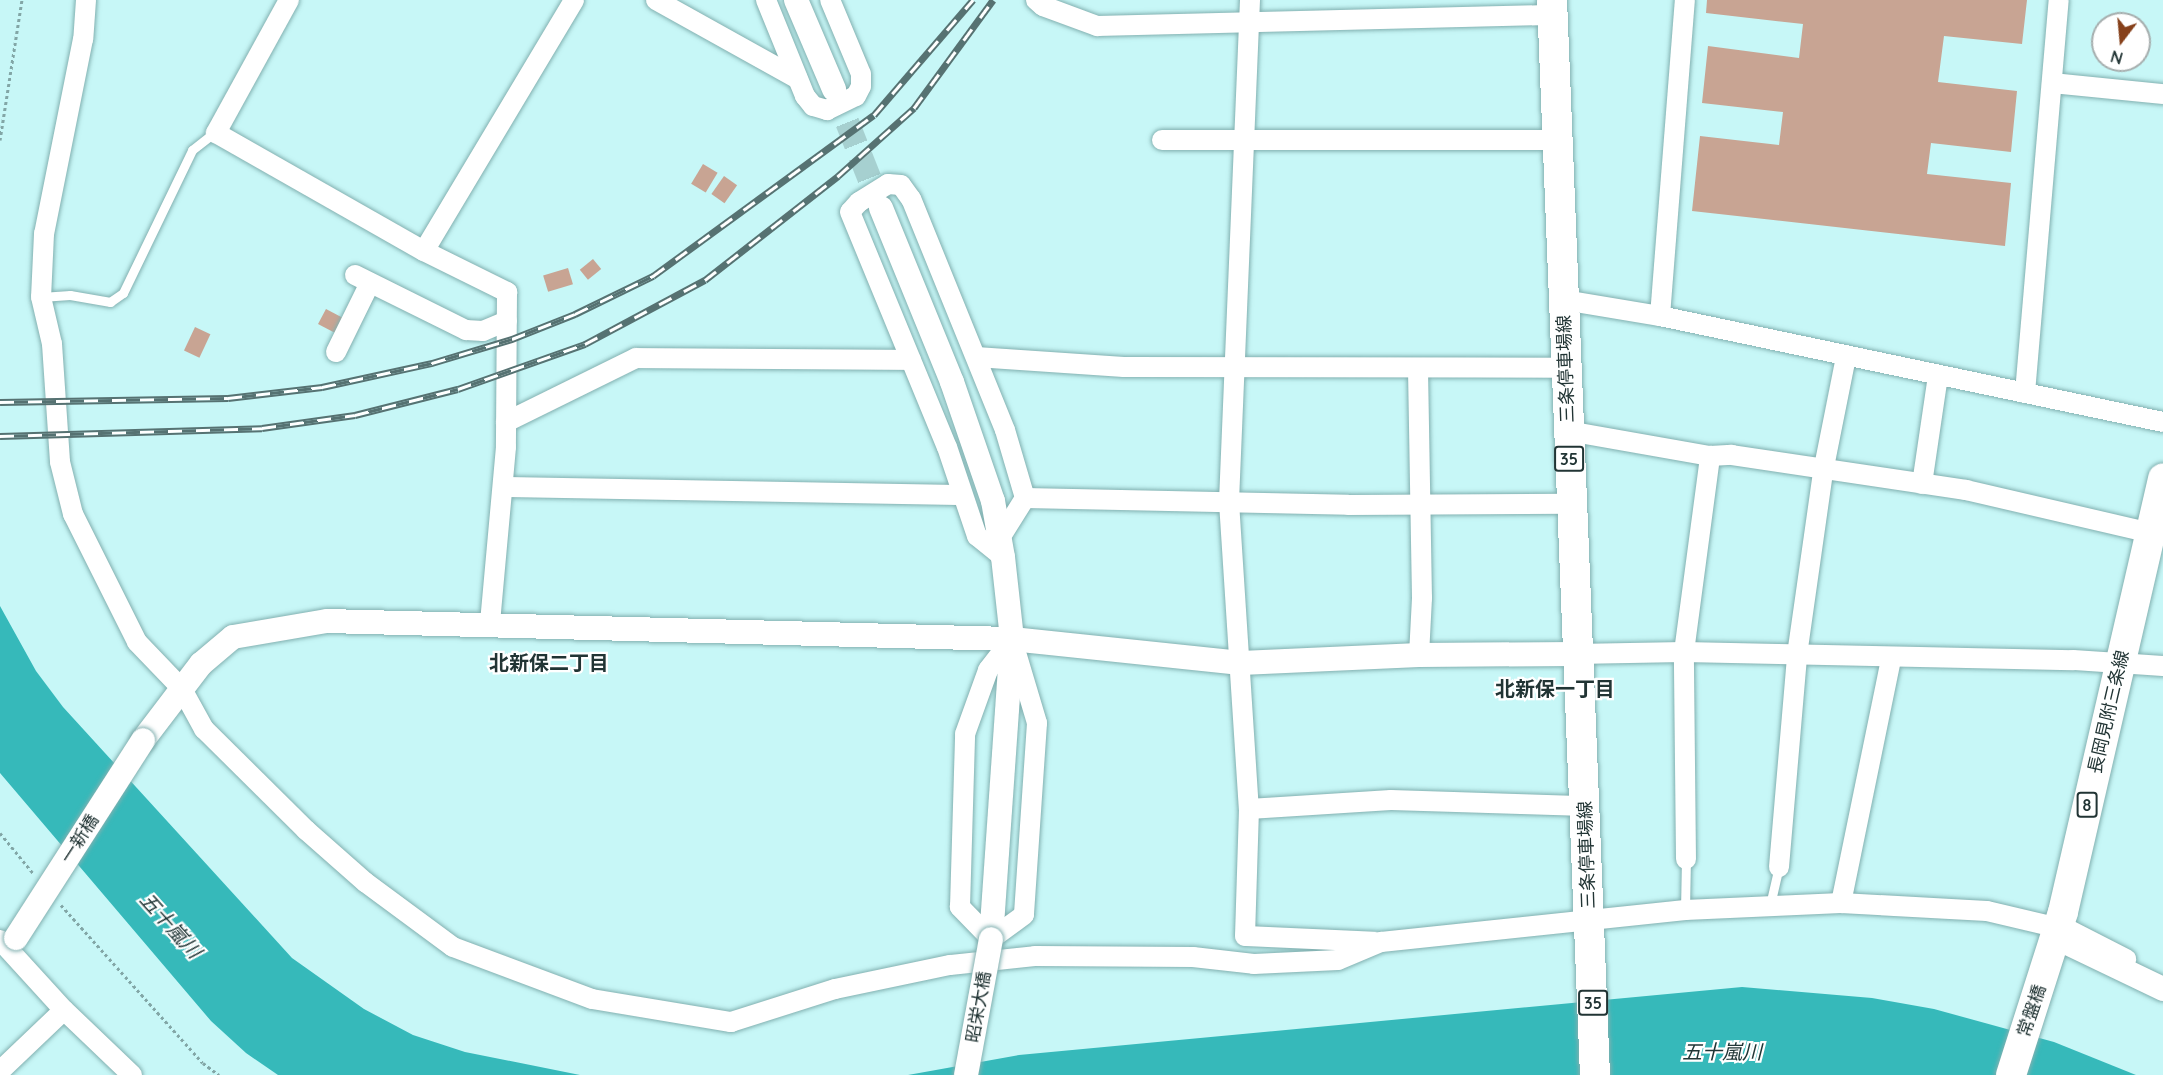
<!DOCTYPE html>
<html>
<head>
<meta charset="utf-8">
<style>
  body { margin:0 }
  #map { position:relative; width:2163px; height:1075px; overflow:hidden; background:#c7f7f7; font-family:Quicksand,"Noto Sans JP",sans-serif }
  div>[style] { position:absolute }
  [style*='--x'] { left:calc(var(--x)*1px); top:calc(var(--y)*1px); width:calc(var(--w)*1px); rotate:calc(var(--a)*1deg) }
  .water>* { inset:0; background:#36b9ba }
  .building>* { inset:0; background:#c8a493; transform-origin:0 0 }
  .tertiary-tunnel>* { height:24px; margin-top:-12px; transform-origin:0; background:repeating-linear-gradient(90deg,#a6d0d0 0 24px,transparent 0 36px) }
  .path>* { height:3px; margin-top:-1.5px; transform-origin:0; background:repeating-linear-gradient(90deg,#82a6a6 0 3px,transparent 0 6px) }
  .roads { filter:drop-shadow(0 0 2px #82b0b0) drop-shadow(0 0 2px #82b0b0) }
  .service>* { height:9px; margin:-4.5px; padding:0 4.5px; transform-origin:4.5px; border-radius:4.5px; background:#fff }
  .minor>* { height:20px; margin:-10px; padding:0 10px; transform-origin:10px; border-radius:10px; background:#fff }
  .tertiary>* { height:24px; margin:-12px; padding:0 12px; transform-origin:12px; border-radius:12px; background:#fff }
  .primary>* { height:30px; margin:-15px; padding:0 15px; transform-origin:15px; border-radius:15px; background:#fff }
  .rail>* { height:7px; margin-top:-3.5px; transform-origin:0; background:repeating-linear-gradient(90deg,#fff 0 14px,#567272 0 28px); box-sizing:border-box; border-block:2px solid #567272 }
  .bridges { filter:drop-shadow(0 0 2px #82b0b0) drop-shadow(0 0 2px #82b0b0) }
  .tertiary-bridge>* { height:24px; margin:-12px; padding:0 12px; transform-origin:12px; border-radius:12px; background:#fff }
  span { translate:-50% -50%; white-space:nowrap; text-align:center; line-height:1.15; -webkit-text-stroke:4.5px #fff; paint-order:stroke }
  .shield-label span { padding:2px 4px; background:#fff; border:2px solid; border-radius:4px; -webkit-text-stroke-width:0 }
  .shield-label { font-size:16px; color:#213434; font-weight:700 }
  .street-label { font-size:18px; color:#213434 }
  .neighbourhood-label { font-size:20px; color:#213434; font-weight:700 }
  .water-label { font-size:20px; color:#203636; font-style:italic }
  .north { position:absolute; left:2091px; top:12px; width:60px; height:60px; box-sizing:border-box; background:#fff; border:2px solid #a6aeae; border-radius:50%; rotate:196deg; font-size:16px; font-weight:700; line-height:24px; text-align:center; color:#213434 }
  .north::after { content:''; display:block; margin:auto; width:21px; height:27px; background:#86401a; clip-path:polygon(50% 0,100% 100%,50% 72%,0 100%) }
</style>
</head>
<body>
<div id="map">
  <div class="water">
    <i style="clip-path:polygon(0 606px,36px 671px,63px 707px,292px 958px,364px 1009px,413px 1035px,465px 1052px,580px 1075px,278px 1075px,246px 1053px,211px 1021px,0 773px)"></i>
    <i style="clip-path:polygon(1742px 987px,1872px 998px,1934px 1009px,2054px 1042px,2136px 1075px,908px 1075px,1019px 1055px)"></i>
  </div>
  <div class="building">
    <i style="clip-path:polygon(1707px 0,2027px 0,2022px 44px,1944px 36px,1938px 82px,2017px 91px,2011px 152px,1931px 143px,1927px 174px,2011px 183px,2005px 246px,1692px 211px,1700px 136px,1779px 145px,1783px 112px,1702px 103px,1708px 46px,1799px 58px,1803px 24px,1706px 13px)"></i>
    <i style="left:703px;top:164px;width:17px;height:23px;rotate:31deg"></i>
    <i style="left:724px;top:176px;width:16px;height:22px;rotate:35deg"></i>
    <i style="left:593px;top:259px;width:13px;height:17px;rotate:51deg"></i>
    <i style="left:568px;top:268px;width:17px;height:26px;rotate:73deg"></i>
    <i style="left:326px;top:309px;width:21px;height:17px;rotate:28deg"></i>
    <i style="left:195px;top:327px;width:17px;height:26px;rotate:25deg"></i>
  </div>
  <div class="tertiary-tunnel">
    <i style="--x:834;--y:89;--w:128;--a:68.4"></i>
  </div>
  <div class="path">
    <i style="--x:0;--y:140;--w:142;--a:-81.1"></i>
    <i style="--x:0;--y:833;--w:52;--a:50.5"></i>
    <i style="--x:61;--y:905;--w:212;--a:48.1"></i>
    <i style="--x:203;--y:1063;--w:20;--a:37"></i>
  </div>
  <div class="roads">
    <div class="service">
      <i style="--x:41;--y:297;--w:29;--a:-4"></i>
      <i style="--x:70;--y:295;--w:41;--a:9.9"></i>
      <i style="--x:110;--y:302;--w:16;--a:-35"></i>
      <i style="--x:123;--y:293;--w:159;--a:-64.2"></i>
      <i style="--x:192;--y:150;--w:29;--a:-38"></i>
      <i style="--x:1770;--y:905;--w:39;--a:-77"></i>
      <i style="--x:1685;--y:910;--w:51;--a:-88.9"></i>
    </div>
    <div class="minor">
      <i style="--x:86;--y:0;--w:39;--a:94"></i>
      <i style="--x:83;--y:39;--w:199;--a:101.3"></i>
      <i style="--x:44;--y:234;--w:63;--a:92.7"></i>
      <i style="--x:41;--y:297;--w:48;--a:76.8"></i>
      <i style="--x:52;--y:344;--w:118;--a:86.1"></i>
      <i style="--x:60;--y:462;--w:54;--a:76"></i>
      <i style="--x:73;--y:514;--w:143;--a:63.4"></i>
      <i style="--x:137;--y:642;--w:65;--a:46.2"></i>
      <i style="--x:182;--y:689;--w:46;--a:61.2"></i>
      <i style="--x:204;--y:729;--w:144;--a:44.7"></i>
      <i style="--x:306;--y:830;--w:79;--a:41.4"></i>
      <i style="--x:365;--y:882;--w:109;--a:36.5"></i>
      <i style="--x:453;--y:947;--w:148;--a:20.5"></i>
      <i style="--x:592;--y:999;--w:141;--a:9.4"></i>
      <i style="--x:731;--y:1022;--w:109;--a:-17.6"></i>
      <i style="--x:835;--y:989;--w:117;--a:-11.8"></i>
      <i style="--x:950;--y:965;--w:85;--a:-6"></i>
      <i style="--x:1035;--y:956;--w:158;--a:0.4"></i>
      <i style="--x:1193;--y:957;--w:61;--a:6.5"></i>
      <i style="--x:1254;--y:964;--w:84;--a:-2.7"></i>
      <i style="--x:1338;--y:960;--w:47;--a:-22.7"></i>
      <i style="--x:1381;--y:942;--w:306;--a:-6"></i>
      <i style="--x:1685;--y:910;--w:156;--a:-2.6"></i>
      <i style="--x:1841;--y:903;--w:146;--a:3.1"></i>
      <i style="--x:1987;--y:911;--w:74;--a:13.3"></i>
      <i style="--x:289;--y:0;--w:152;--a:118.8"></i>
      <i style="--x:216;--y:133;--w:239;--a:29.6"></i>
      <i style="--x:424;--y:251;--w:93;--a:26.3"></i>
      <i style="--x:507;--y:292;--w:155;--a:90.4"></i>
      <i style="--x:506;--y:447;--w:178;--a:95.2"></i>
      <i style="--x:656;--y:0;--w:162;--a:29.1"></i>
      <i style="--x:766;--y:0;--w:104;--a:67.9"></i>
      <i style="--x:805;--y:96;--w:13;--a:51"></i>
      <i style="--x:813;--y:106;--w:15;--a:16"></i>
      <i style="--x:827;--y:110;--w:32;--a:-26"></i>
      <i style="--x:856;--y:96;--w:11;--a:-63"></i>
      <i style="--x:861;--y:86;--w:12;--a:-90"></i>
      <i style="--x:861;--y:74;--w:80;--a:-112.7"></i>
      <i style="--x:1036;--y:0;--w:9;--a:41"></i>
      <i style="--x:1043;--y:6;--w:58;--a:20.3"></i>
      <i style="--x:1097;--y:26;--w:456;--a:-1.4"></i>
      <i style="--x:1250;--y:0;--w:502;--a:92.4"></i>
      <i style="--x:1229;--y:502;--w:308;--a:86.3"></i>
      <i style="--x:1249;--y:809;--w:127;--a:91.8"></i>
      <i style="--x:1245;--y:936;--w:130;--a:2.6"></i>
      <i style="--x:2052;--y:83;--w:112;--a:5.7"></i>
      <i style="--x:1162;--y:140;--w:396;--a:0"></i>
      <i style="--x:424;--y:251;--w:292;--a:-59.1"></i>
      <i style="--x:355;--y:275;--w:124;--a:26.4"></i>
      <i style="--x:466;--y:330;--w:17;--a:3"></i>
      <i style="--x:483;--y:331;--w:26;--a:-23"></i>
      <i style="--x:1564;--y:300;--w:97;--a:9.5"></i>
      <i style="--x:1660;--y:316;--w:514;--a:11.9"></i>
      <i style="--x:1660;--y:316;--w:317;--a:-85.5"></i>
      <i style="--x:336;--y:352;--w:77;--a:-63.8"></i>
      <i style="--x:976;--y:357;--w:148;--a:3.9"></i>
      <i style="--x:1124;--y:367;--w:442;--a:0.1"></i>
      <i style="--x:1418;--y:369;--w:229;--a:89"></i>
      <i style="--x:1422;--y:598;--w:57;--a:93"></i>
      <i style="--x:2025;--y:393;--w:394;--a:-85.1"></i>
      <i style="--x:506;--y:422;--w:145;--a:-26.2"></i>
      <i style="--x:636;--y:358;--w:275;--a:0.4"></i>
      <i style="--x:1568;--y:431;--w:144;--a:10"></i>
      <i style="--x:1710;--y:456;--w:22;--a:-3"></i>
      <i style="--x:1732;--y:455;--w:237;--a:8.5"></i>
      <i style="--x:1966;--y:490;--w:190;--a:13.1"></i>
      <i style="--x:1922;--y:484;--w:110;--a:-81.6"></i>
      <i style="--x:503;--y:487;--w:459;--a:1"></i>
      <i style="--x:1025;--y:498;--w:323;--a:1.2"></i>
      <i style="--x:1348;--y:505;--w:222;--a:-0.3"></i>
      <i style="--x:1000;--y:538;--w:47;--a:-58"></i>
      <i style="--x:1025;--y:498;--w:71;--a:-106.4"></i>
      <i style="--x:1005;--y:430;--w:249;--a:-112.1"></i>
      <i style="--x:911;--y:199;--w:17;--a:-126"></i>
      <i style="--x:901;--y:185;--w:13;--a:-176"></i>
      <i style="--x:888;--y:184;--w:34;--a:148"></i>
      <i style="--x:859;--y:202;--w:13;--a:132"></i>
      <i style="--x:850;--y:212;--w:254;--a:67.6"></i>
      <i style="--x:947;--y:447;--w:94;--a:71.4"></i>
      <i style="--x:977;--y:536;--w:33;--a:39"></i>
      <i style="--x:1012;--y:639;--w:88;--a:73.4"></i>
      <i style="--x:1037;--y:723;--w:192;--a:93.9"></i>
      <i style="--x:1024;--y:915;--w:41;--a:144"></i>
      <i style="--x:991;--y:939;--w:45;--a:-134.1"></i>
      <i style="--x:960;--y:907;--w:173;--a:-88.3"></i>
      <i style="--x:965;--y:734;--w:68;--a:-70.2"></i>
      <i style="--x:988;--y:670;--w:39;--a:-52"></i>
      <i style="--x:1575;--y:654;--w:109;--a:-1.1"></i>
      <i style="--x:1684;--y:652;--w:389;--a:1.2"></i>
      <i style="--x:2073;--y:660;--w:90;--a:3.8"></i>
      <i style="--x:1249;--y:809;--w:142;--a:-3.6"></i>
      <i style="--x:1391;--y:800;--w:195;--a:1.8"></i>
      <i style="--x:1686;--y:859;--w:207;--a:-90.6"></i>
      <i style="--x:1684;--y:652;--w:198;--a:-82.4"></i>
      <i style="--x:1779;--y:867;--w:213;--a:-85.1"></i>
      <i style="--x:1797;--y:655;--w:185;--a:-81.9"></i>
      <i style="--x:1823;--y:472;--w:117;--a:-78.7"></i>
      <i style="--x:1841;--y:903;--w:249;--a:-78.4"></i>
      <i style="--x:2071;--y:931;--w:62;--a:27"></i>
      <i style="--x:0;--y:940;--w:95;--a:47.6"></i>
      <i style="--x:64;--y:1010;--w:94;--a:43.7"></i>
      <i style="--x:0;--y:1071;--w:88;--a:-43.6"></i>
    </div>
    <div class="tertiary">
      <i style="--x:796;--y:0;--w:97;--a:66.9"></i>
      <i style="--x:881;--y:208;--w:188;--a:67.8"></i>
      <i style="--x:952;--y:382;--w:126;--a:71"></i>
      <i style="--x:993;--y:501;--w:57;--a:79.9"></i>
      <i style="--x:1003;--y:557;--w:82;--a:83.7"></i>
      <i style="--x:1012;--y:639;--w:301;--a:94"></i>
      <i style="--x:143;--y:740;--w:96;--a:-52.7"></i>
      <i style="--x:201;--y:664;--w:42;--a:-40.2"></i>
      <i style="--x:233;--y:637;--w:95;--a:-9.7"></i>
      <i style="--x:327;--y:621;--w:685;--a:1.51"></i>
      <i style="--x:1012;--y:639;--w:230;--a:6"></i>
      <i style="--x:1241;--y:663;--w:178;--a:-2.6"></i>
      <i style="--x:1419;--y:655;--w:156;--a:-0.4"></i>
      <i style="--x:2063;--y:941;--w:111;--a:25.6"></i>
    </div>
    <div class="primary">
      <i style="--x:1552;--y:0;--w:1076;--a:87.71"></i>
      <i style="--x:2011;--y:1075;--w:171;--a:-72.3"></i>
      <i style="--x:2063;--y:912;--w:445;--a:-77"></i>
    </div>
  </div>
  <div class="rail">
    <i style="--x:0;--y:402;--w:228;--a:-1"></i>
    <i style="--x:228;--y:398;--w:95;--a:-6.7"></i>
    <i style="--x:322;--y:387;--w:113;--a:-12.3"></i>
    <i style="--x:432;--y:363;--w:84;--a:-16.7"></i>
    <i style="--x:512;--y:339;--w:68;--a:-21.6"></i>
    <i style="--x:575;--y:314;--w:87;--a:-26"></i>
    <i style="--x:653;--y:276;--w:273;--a:-36.1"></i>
    <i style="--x:874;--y:115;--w:152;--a:-49.3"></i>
    <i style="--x:0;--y:436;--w:262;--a:-1.7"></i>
    <i style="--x:262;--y:428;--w:94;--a:-8"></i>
    <i style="--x:355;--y:415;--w:106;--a:-14.2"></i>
    <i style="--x:458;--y:389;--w:135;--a:-19.5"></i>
    <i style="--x:585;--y:344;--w:136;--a:-28.1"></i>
    <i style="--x:705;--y:280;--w:169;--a:-38"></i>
    <i style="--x:838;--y:176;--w:102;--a:-41.8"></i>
    <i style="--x:914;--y:108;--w:134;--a:-53.8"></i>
  </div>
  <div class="bridges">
    <div class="tertiary-bridge">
      <i style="--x:16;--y:938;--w:235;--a:-57.3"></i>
      <i style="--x:966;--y:1075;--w:138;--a:-79.6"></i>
    </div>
  </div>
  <div class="shield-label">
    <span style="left:1569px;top:459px">35</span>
    <span style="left:2087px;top:805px">8</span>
    <span style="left:1593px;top:1003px">35</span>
  </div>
  <div class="street-label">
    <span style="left:1566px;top:369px;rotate:-92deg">三条停車場線</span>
    <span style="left:2109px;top:712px;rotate:-77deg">長岡見附三条線</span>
    <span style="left:80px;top:839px;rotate:-57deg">一新橋</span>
    <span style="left:1587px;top:855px;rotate:-92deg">三条停車場線</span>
    <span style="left:979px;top:1007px;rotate:-80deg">昭栄大橋</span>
    <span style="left:2032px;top:1011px;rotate:-71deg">常盤橋</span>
  </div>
  <div class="neighbourhood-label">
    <span style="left:549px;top:662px">北新保二丁目</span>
    <span style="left:1555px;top:688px">北新保一丁目</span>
  </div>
  <div class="water-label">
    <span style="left:171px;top:925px;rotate:48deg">五十嵐川</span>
    <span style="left:1722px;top:1051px">五十嵐川</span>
  </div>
  <div class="north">N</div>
</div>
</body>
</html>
